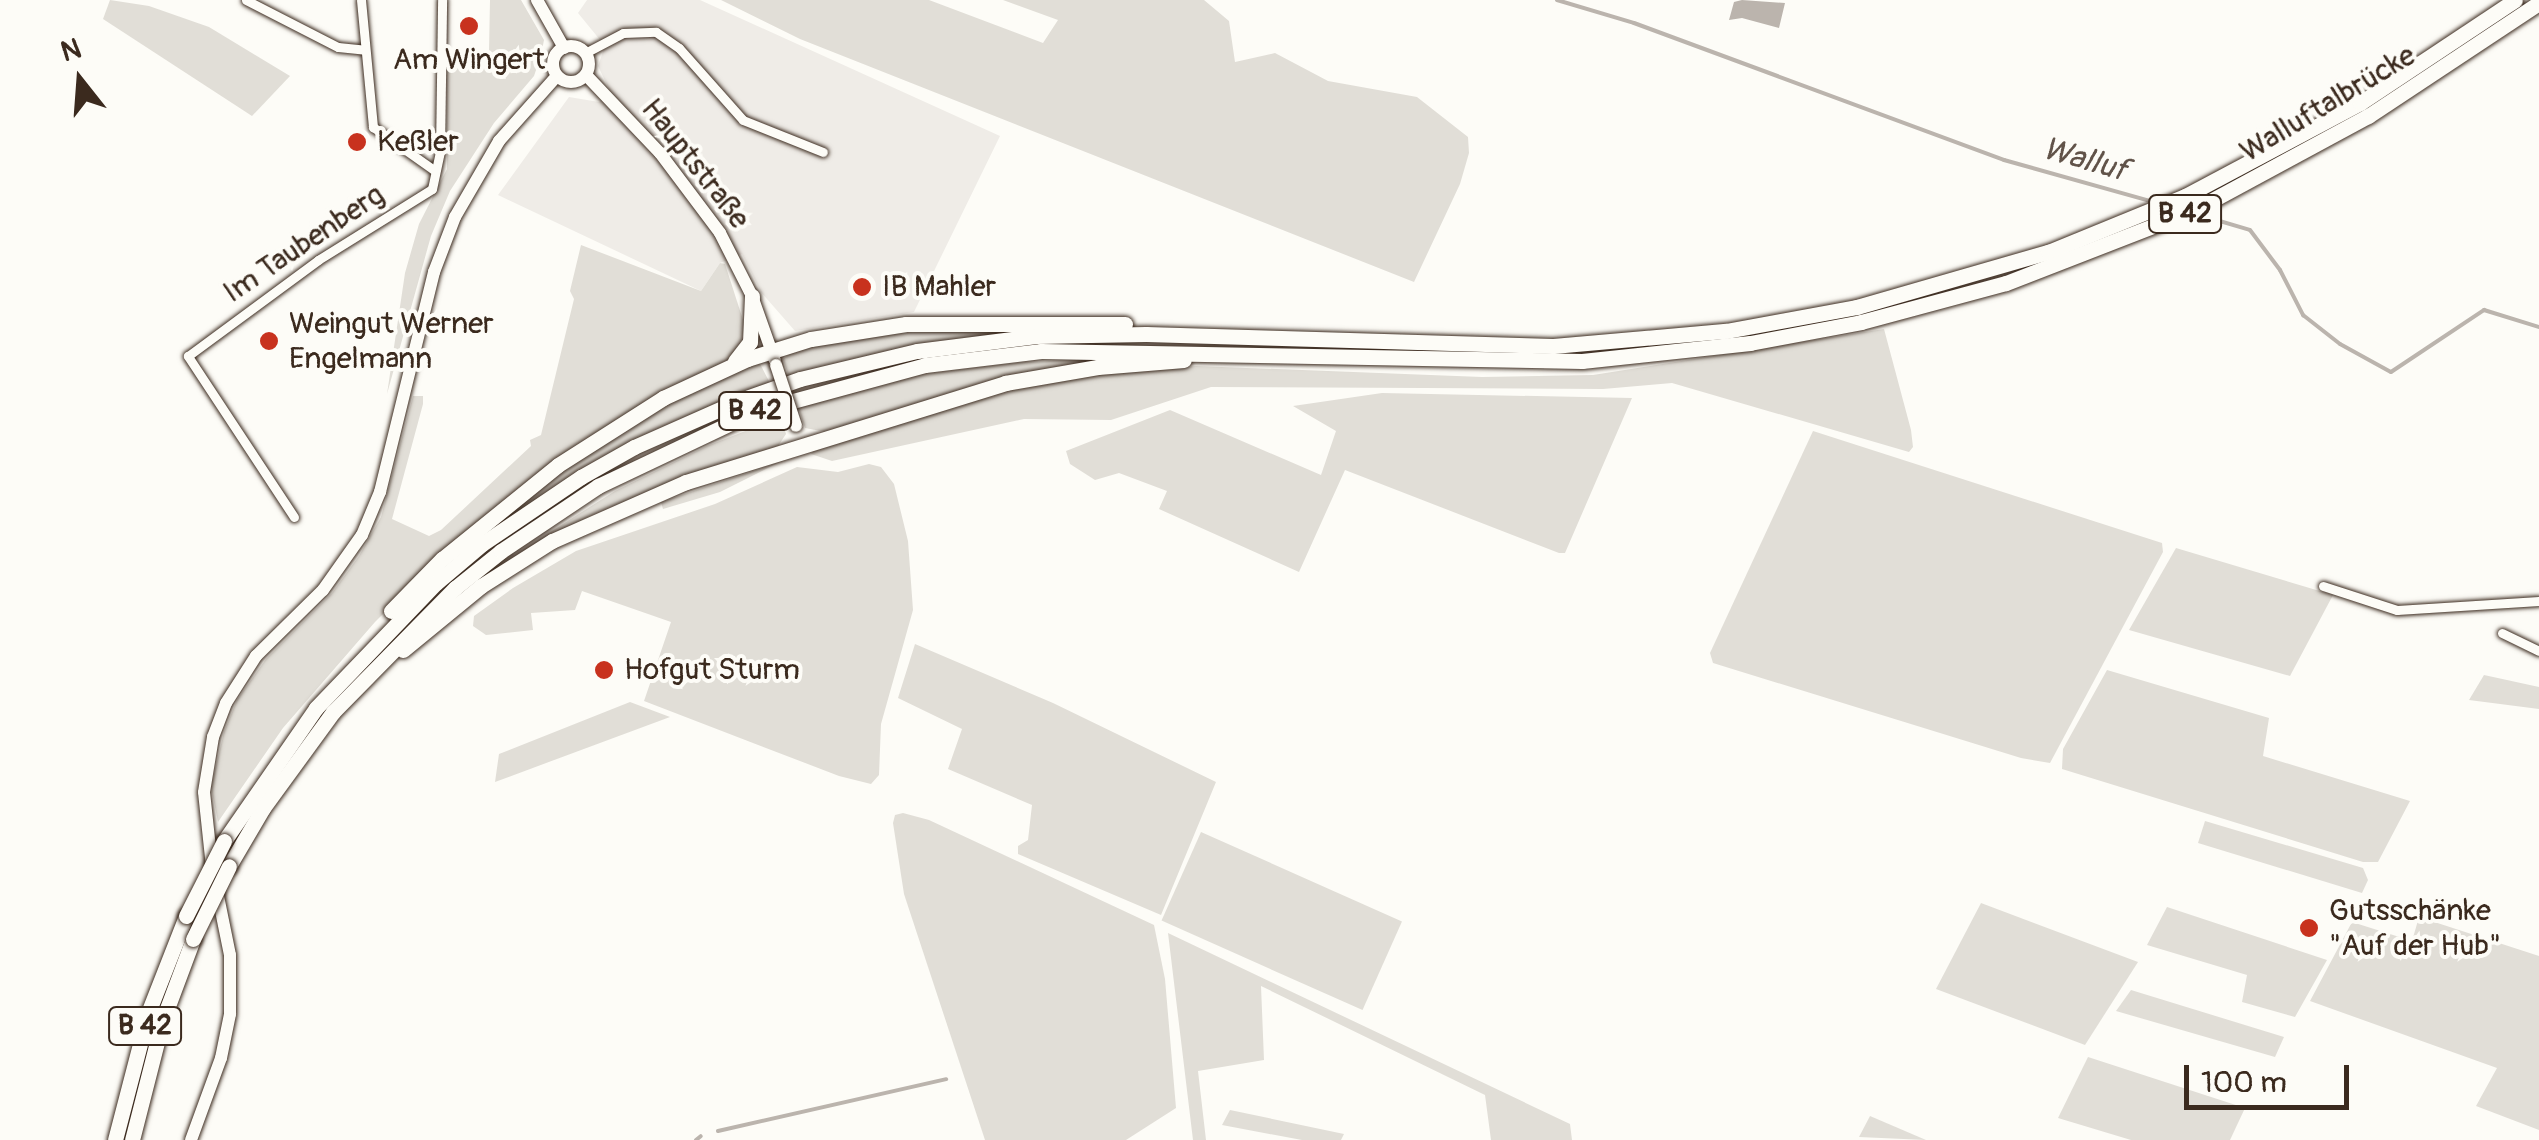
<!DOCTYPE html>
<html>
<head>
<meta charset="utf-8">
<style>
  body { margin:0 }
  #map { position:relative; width:2539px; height:1140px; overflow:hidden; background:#fdfcf7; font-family:Pangolin,sans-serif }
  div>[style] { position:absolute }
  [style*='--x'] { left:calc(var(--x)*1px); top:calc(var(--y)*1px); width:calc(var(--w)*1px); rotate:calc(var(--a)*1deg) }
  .built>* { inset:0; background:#efece7 }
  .green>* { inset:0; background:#e1ded7; transform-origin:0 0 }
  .water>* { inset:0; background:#bbb4ad }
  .stream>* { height:4px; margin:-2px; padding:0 2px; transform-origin:2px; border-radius:2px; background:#bbb4ad }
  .roads { filter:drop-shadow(0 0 2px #3b2a1e) drop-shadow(0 0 2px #3b2a1e) }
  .street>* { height:9px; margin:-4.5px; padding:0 4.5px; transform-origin:4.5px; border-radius:4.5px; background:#fdfcf7 }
  .secondary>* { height:12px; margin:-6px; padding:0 6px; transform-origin:6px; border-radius:6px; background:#fdfcf7 }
  .secondary>.ring { margin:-6px; padding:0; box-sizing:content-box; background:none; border:12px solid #fdfcf7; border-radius:50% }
  .highway>* { height:15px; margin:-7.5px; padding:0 7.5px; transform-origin:7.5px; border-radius:7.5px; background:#fdfcf7 }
  .bridges { filter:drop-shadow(0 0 2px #3b2a1e) drop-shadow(0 0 2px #3b2a1e) }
  .secondary-bridge>* { height:12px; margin:-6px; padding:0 6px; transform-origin:6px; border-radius:6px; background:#fdfcf7 }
  .highway-bridge>* { height:15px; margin:-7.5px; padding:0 7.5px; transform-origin:7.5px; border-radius:7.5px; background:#fdfcf7 }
  .dots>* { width:28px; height:28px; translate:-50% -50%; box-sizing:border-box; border:5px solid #fdfcf7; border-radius:50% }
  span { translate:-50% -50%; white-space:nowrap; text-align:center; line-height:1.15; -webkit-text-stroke:8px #fdfcf7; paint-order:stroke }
  .shield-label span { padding:2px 8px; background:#fdfcf7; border:2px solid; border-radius:8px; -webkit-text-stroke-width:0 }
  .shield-label { font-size:28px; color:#3b2a1e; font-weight:700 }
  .poi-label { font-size:30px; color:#3b2a1e }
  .left { translate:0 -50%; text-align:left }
  .street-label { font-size:30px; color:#3b2a1e }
  .water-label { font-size:32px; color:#615349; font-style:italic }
  .north { position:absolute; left:30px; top:30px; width:100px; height:100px; -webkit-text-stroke:8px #fdfcf7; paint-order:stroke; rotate:343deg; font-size:28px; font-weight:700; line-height:40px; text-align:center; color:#3b2a1e }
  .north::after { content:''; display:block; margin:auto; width:35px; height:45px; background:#3b2a1e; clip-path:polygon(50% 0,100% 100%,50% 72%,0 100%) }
  .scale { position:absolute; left:2184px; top:1065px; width:165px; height:45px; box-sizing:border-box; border:5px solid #3b2a1e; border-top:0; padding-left:12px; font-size:30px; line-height:35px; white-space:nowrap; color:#3b2a1e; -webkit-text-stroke:8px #fdfcf7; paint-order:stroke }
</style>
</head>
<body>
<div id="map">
  <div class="built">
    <i style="clip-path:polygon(587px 0,700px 0,1000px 136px,914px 312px,795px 331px,761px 292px,742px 254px,720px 263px,701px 291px,498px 195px,569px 97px,599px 102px,610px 91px,598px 66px,605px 46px,578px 13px)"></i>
  </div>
  <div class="green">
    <i style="clip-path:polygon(110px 0,149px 6px,209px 27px,290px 76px,252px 116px,103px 19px)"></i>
    <i style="clip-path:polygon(490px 0,521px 0,544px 40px,541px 55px,534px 76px,494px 123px,450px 191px,431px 236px,387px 394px,405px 273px,419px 224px,447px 169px,447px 53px,489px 52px)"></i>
    <i style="clip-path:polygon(721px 0,929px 0,1043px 43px,1058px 20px,1003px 0,1204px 0,1229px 21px,1235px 62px,1275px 53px,1328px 81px,1417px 97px,1468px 137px,1469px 153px,1460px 184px,1414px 282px,800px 39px)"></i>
    <i style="clip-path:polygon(581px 245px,701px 291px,720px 263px,725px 264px,745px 326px,737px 355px,661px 395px,436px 561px,375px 622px,283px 728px,218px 822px,211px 787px,224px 732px,237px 700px,266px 659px,332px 593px,359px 556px,381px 517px,413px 396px,423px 396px,423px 404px,392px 519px,429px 536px,441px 530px,531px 446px,530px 440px,541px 435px,574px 299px,570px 291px)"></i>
    <i style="clip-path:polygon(1075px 328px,789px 377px,783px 359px,795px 350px,875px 334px)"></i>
    <i style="clip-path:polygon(1884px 329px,1911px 430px,1913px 447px,1909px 452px,1672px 383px,1603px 389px,1211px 387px,1111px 420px,1024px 419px,832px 461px,811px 454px,816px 447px,964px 399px,1066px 377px,1196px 366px,1482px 377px,1593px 375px)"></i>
    <i style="clip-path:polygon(1132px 358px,826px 432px,805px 428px,798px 406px,914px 375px,1024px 362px)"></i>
    <i style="clip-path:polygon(759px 362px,770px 383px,607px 455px,487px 534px,490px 525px,555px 475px,688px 391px)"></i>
    <i style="clip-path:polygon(1382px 393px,1632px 398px,1565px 553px,1559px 553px,1345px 470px,1299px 572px,1159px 509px,1167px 491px,1119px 473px,1095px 480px,1070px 464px,1066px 451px,1170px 410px,1321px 475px,1336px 431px,1293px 406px)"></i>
    <i style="clip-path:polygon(781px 417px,786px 434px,778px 446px,590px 516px,541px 541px,450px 604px,511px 551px,514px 555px,615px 491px,707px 446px)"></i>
    <i style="clip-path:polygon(1813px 431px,2162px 543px,2163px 552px,2050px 763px,2021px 758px,1713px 663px,1710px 653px)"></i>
    <i style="clip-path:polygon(780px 462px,720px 492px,663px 509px,661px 502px)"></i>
    <i style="clip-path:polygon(869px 464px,881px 467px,894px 484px,908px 541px,913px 610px,881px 724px,879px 775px,871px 784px,839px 776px,644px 701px,671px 622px,582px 591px,575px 610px,531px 613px,533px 630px,486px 635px,473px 626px,474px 616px,513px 588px,576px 551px,715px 504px,797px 467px,838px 472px)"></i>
    <i style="clip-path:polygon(2176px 548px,2333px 595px,2290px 676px,2129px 630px)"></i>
    <i style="clip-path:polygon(915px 644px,1053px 703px,1216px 782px,1161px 915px,1018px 854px,1018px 846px,1028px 840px,1032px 805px,948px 769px,962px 729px,898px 698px)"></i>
    <i style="clip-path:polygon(2107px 670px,2269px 718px,2263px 756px,2410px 801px,2378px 862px,2363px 862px,2062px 769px,2063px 749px)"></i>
    <i style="clip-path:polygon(2484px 675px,2539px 687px,2539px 709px,2469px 700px)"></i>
    <i style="clip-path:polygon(630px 702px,670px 717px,495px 782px,499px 754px)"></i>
    <i style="clip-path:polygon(903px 813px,929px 820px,1154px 925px,1165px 979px,1176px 1108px,1126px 1140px,985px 1140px,904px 894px,893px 823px,895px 815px)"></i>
    <i style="clip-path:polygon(2205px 821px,2363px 868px,2368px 880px,2362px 893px,2198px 843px)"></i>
    <i style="left:1201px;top:832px;width:220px;height:97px;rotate:24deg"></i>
    <i style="clip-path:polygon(1981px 903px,2138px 962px,2085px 1045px,1936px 989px)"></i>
    <i style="clip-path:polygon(2167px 907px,2327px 960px,2295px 1017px,2242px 1002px,2247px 975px,2147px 945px)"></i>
    <i style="clip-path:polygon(2419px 917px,2539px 956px,2539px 1130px,2476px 1106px,2497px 1068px,2310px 1001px,2352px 922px,2412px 941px)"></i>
    <i style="clip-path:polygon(1168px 933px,1570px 1124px,1572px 1140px,1491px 1140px,1485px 1095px,1261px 986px,1264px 1060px,1198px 1071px,1206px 1140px,1193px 1140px)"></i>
    <i style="clip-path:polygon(2131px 990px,2284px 1037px,2275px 1057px,2116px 1011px)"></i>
    <i style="clip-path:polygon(2088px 1057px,2245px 1108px,2230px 1140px,2131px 1140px,2058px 1118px)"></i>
    <i style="clip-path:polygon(1230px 1110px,1344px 1134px,1341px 1140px,1302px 1140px,1222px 1125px)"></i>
    <i style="clip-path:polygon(1870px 1116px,1926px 1140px,1859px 1137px)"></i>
  </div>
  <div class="water">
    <i style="clip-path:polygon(1742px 0,1785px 3px,1779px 28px,1742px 18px,1729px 20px,1734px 2px)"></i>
  </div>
  <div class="stream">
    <i style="--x:1557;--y:0;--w:80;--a:16.6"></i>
    <i style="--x:1634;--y:23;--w:395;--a:20.3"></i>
    <i style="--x:2004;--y:160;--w:155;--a:15.7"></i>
    <i style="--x:2196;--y:214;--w:56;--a:16.5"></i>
    <i style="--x:2250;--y:230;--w:50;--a:53.1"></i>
    <i style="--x:2280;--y:270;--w:51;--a:62.9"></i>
    <i style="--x:2303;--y:315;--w:47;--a:38.1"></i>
    <i style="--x:2340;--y:344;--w:58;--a:28.8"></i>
    <i style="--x:2391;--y:372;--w:112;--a:-33.7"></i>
    <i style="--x:2484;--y:310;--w:58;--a:17.2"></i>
    <i style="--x:718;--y:1131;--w:234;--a:-12.8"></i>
    <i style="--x:696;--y:1140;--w:6;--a:-39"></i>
  </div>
  <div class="roads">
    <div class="street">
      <i style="--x:246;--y:0;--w:103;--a:27.1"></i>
      <i style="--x:338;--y:47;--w:27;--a:6"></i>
      <i style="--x:361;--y:0;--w:128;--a:84.6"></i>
      <i style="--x:373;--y:127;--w:75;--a:35.2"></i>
      <i style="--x:585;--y:53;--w:43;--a:-27.8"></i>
      <i style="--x:623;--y:33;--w:33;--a:-2"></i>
      <i style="--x:656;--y:32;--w:28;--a:35"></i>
      <i style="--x:679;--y:48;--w:96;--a:48.4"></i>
      <i style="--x:743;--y:120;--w:86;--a:21.8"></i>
      <i style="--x:294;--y:517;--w:193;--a:-123.4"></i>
      <i style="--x:188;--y:356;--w:162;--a:-36.4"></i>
      <i style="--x:318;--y:260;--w:134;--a:-31.9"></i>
      <i style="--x:432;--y:189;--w:38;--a:-78"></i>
      <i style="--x:440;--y:152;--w:152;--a:-89.2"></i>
      <i style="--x:2323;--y:586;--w:78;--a:18"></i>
      <i style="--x:2397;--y:610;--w:142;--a:-3.6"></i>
      <i style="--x:2502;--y:633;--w:41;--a:25.9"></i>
    </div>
    <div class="secondary">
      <i style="--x:537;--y:0;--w:55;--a:60.6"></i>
      <i class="ring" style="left:553px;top:46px;width:24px;height:24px"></i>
      <i style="--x:586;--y:75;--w:108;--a:46.5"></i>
      <i style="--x:660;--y:153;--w:100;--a:53.1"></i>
      <i style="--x:720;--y:233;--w:71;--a:63.1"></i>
      <i style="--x:752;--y:296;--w:69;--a:70.5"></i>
      <i style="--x:212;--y:867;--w:75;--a:-96.1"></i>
      <i style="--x:204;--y:792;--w:56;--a:-80.7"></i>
      <i style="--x:213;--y:737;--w:36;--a:-69"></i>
      <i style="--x:226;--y:703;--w:56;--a:-57.4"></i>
      <i style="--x:256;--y:656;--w:94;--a:-44.6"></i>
      <i style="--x:323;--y:590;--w:67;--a:-54.7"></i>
      <i style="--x:362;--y:535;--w:47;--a:-67.3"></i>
      <i style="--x:380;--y:492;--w:227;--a:-76.2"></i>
      <i style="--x:434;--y:272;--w:59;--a:-69.1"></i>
      <i style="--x:455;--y:217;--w:88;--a:-59.9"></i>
      <i style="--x:499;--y:141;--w:87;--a:-48.3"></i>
      <i style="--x:191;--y:1140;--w:87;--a:-69.9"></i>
      <i style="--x:221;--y:1058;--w:45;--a:-78.4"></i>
      <i style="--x:230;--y:1014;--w:59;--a:-90"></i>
      <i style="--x:230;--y:955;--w:70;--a:-101.5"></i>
    </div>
    <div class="highway">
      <i style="--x:735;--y:361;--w:24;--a:-52"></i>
      <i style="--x:750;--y:342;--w:46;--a:-87.5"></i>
      <i style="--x:391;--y:611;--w:73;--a:-45.6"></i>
      <i style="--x:442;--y:559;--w:149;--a:-39"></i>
      <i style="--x:558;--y:465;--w:125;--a:-32.5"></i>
      <i style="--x:663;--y:398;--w:93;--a:-24.9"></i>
      <i style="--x:747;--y:359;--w:67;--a:-17.4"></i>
      <i style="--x:811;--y:339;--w:96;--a:-9"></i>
      <i style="--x:906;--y:324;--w:219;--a:0"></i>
      <i style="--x:403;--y:650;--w:101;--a:-39.4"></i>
      <i style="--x:481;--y:586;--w:84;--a:-32.4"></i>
      <i style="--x:552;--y:541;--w:146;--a:-23.8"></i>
      <i style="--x:686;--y:482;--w:334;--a:-17.2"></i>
      <i style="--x:1005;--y:383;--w:94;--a:-9.8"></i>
      <i style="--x:1098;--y:367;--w:86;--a:-4.7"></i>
      <i style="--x:224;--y:841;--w:162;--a:-55.3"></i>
      <i style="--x:316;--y:708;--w:173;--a:-46.2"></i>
      <i style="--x:436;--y:583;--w:60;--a:-40.3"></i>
      <i style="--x:482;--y:544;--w:120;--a:-34.1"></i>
      <i style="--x:581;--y:477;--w:61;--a:-29.5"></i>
      <i style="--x:634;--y:447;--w:119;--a:-23.8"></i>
      <i style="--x:743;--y:399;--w:60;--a:-19.3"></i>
      <i style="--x:800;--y:379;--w:120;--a:-13.5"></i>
      <i style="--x:917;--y:351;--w:120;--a:-7.2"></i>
      <i style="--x:1036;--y:336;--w:110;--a:-1"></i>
      <i style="--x:1146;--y:334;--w:407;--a:1.7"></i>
      <i style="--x:1553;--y:346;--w:174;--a:-5"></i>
      <i style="--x:1726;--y:331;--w:133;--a:-10.4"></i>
      <i style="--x:1857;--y:307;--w:199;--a:-16.1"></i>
      <i style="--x:2048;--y:252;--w:148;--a:-22.2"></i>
      <i style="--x:2185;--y:196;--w:198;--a:-28"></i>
      <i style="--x:2360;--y:103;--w:186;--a:-33.6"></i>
      <i style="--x:229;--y:866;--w:67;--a:-59.6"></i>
      <i style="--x:263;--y:808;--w:119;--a:-53.9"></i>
      <i style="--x:333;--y:712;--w:174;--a:-45.5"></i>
      <i style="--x:455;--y:588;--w:59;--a:-38.8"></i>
      <i style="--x:501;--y:551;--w:117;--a:-33.8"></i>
      <i style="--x:598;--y:486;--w:175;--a:-25.4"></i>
      <i style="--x:756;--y:411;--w:175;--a:-15.2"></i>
      <i style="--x:925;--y:365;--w:117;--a:-6.9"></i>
      <i style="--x:1041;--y:351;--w:541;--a:1.06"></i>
      <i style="--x:1582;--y:361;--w:169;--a:-6.1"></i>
      <i style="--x:1750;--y:343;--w:113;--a:-10.7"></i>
      <i style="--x:1861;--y:322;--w:150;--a:-15.1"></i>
      <i style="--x:2006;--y:283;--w:199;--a:-21.2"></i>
      <i style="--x:2192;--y:211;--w:200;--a:-28.4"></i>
      <i style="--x:2368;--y:116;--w:205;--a:-33.5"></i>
      <i style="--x:115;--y:1140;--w:131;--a:-75.4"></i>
      <i style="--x:148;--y:1013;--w:104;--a:-68.6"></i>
      <i style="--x:132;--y:1140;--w:122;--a:-75.7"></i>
      <i style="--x:162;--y:1022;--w:89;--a:-69.5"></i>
    </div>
  </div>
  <div class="bridges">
    <div class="secondary-bridge">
      <i style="--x:776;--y:365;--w:64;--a:71.8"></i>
    </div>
    <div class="highway-bridge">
      <i style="--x:186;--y:916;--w:84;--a:-63.1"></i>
      <i style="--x:193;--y:939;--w:81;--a:-63.7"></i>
    </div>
  </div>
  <div class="dots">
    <i style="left:469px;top:26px;background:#c8321e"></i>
    <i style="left:357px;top:142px;background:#c8321e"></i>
    <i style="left:862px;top:287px;background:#c8321e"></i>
    <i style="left:269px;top:341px;background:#c8321e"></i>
    <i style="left:604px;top:670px;background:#c8321e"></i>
    <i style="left:2309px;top:928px;background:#c8321e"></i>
  </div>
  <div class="shield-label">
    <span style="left:2185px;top:214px">B 42</span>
    <span style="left:755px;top:411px">B 42</span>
    <span style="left:145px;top:1026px">B 42</span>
  </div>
  <div class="poi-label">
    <span style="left:469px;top:60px">Am Wingert</span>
    <span class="left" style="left:377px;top:142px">Keßler</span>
    <span class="left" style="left:882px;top:287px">IB Mahler</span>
    <span class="left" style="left:289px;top:341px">Weingut Werner<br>Engelmann</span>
    <span class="left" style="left:624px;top:670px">Hofgut Sturm</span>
    <span class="left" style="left:2329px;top:928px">Gutsschänke<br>"Auf der Hub"</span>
  </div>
  <div class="street-label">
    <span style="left:2328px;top:104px;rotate:-31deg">Walluftalbrücke</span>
    <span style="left:695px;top:164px;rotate:52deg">Hauptstraße</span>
    <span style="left:304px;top:244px;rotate:-34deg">Im Taubenberg</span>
  </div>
  <div class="water-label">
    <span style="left:2085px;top:160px;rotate:16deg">Walluf</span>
  </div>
  <div class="north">N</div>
  <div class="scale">100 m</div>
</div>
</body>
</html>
